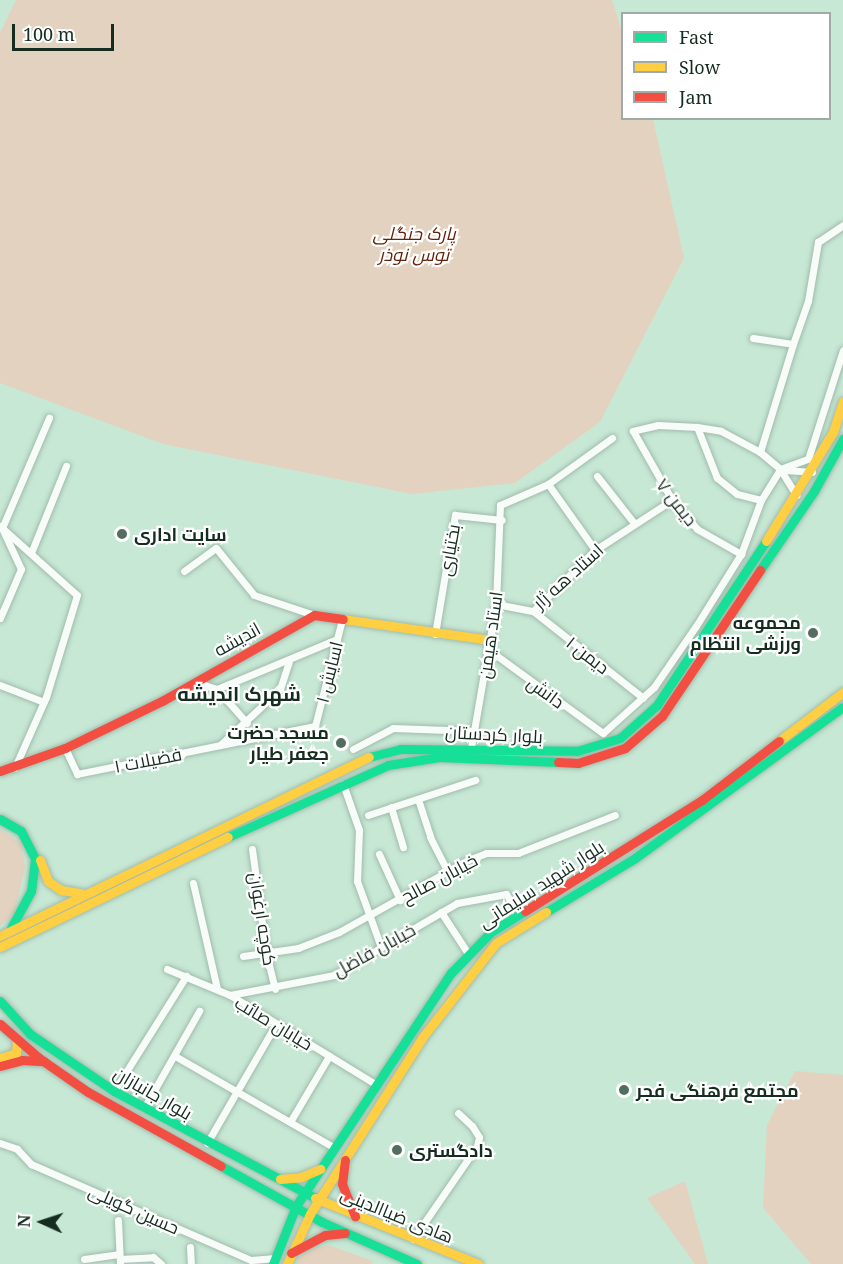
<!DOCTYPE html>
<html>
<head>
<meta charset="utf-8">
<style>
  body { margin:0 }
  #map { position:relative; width:843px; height:1264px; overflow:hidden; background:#c7e8d5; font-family:"Noto Serif",Cairo,serif }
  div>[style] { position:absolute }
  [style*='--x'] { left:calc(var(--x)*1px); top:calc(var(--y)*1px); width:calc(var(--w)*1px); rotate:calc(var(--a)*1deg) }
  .green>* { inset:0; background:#e3d2bf }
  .roads { filter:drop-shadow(0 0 2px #a1bbac) drop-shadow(0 0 2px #a1bbac) }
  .street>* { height:7px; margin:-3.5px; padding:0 3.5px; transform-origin:3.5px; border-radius:3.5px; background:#f7fcf9 }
  .fast>* { height:9px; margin:-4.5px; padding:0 4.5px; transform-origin:4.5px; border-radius:4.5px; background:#16e098 }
  .slow>* { height:9px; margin:-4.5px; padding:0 4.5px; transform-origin:4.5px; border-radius:4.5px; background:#ffcf43 }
  .jam>* { height:9px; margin:-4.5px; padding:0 4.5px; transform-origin:4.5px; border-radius:4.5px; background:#f24e42 }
  .dots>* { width:16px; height:16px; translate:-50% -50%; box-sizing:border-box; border:3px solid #fff; border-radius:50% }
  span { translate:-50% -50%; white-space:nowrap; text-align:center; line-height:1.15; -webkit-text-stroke:4.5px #fff; paint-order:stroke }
  .park-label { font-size:18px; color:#64220a; font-style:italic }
  .street-label { font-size:18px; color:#152d20 }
  .poi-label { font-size:18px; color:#152d20; font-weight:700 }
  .left { translate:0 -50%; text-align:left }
  .right { translate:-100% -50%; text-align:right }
  .neighbourhood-label { font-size:20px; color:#152d20; font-weight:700 }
  .legend { position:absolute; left:621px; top:12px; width:210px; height:108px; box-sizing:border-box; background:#fff; border:2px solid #a1aba6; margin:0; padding:8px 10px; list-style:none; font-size:18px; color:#152d20 }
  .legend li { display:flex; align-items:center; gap:12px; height:30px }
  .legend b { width:30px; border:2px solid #a1aba6 }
  .north { position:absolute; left:12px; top:1192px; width:60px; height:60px; -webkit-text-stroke:4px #fff; paint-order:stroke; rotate:273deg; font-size:16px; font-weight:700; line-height:24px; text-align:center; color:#152d20 }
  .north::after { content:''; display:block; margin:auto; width:21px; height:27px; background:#152d20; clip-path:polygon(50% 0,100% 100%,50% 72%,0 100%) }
  .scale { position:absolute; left:12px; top:24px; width:102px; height:27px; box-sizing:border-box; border:3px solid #152d20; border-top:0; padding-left:8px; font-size:18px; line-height:21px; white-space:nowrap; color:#152d20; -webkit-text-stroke:4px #fff; paint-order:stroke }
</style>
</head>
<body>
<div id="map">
  <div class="green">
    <i style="clip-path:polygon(16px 0,612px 0,622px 31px,622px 118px,653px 119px,684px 258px,600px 422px,515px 483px,412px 494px,163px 444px,0 383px,0 33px)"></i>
    <i style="clip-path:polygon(0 829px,21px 843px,25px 868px,14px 914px,0 926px)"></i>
    <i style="clip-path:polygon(795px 1071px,843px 1075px,843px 1264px,811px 1264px,763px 1208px,767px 1125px)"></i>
    <i style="clip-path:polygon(685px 1181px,708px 1264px,695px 1264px,647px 1198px)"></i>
    <i style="clip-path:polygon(328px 1245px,373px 1261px,372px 1264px,297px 1264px,299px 1257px,311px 1249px)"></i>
  </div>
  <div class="roads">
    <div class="street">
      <i style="--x:753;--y:338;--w:40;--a:8.5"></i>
      <i style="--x:793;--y:344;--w:46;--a:-70.8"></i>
      <i style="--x:808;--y:301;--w:60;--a:-80.4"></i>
      <i style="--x:818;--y:242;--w:30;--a:-34"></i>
      <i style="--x:697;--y:427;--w:24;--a:9"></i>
      <i style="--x:721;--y:431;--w:44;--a:28.3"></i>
      <i style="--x:760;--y:452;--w:26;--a:40"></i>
      <i style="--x:780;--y:469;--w:31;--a:58"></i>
      <i style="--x:760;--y:452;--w:113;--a:-73"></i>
      <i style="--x:785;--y:470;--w:27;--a:4"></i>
      <i style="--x:597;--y:476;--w:60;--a:51.8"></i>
      <i style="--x:548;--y:484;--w:81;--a:54.5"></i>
      <i style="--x:761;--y:500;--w:36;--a:-58"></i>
      <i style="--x:780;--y:469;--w:30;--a:-20"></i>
      <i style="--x:808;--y:459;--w:114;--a:-72.2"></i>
      <i style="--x:0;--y:526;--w:103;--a:41.9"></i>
      <i style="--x:77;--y:595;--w:107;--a:106.9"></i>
      <i style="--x:46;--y:697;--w:77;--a:113.9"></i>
      <i style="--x:31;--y:553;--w:94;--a:-68.1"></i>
      <i style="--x:184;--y:571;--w:39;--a:-36"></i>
      <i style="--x:216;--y:548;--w:60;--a:51"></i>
      <i style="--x:254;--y:595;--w:63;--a:18.4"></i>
      <i style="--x:496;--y:604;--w:38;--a:11"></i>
      <i style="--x:533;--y:611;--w:87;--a:-44.5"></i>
      <i style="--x:595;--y:550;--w:92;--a:-33"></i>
      <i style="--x:533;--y:611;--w:140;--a:38.3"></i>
      <i style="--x:0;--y:618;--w:53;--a:-66.8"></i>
      <i style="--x:21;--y:569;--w:45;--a:-114.9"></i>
      <i style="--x:2;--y:528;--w:120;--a:-66.9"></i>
      <i style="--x:435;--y:634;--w:121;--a:-80.5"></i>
      <i style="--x:455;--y:515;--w:47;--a:6.1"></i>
      <i style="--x:489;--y:650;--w:141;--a:36.1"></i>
      <i style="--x:603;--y:733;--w:69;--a:-42"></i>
      <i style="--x:654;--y:687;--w:74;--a:-55.5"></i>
      <i style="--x:696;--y:626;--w:85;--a:-58"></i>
      <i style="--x:741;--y:554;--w:58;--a:-69.7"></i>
      <i style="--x:761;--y:500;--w:25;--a:-166"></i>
      <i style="--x:737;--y:494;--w:26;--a:-141"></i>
      <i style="--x:717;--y:478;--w:55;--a:-111.4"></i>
      <i style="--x:697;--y:427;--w:39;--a:-177"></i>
      <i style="--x:658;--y:425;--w:26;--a:167"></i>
      <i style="--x:633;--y:431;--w:79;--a:60.5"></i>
      <i style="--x:672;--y:500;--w:38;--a:49"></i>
      <i style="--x:697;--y:529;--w:51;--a:29.6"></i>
      <i style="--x:195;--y:682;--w:23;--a:18"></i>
      <i style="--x:217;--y:689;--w:130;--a:-22.6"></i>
      <i style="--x:0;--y:685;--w:47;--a:21.1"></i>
      <i style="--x:217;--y:689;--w:45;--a:48.6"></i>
      <i style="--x:220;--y:745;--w:82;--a:-43"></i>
      <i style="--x:280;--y:689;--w:28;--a:-72"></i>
      <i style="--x:65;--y:748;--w:29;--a:65"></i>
      <i style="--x:77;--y:774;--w:243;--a:-11.4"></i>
      <i style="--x:315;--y:726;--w:110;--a:-75.8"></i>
      <i style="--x:471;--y:748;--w:146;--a:-80.2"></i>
      <i style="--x:496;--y:604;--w:99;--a:-87.7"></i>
      <i style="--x:500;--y:505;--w:52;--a:-23.6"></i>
      <i style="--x:548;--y:484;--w:79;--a:-35.7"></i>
      <i style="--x:353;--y:749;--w:45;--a:-27.7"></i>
      <i style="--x:393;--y:728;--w:82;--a:2.1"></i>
      <i style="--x:343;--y:784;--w:49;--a:70.8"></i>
      <i style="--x:359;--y:830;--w:51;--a:92.2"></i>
      <i style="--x:357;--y:881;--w:70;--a:70"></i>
      <i style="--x:418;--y:799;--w:40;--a:72"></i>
      <i style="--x:430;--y:837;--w:39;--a:63"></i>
      <i style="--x:391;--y:807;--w:42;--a:73.3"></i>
      <i style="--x:368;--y:815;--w:113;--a:-18.1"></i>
      <i style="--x:252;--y:849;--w:105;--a:82.3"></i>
      <i style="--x:266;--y:953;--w:37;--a:76"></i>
      <i style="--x:379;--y:854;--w:51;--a:65.5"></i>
      <i style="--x:193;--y:883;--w:109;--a:77.2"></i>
      <i style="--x:441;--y:912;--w:51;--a:56.9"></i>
      <i style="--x:243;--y:956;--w:56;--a:-8.3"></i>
      <i style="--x:298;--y:948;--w:44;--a:-21.3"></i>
      <i style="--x:339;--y:932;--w:148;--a:-29.2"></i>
      <i style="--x:468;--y:860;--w:19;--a:-21"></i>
      <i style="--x:486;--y:853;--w:32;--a:0"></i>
      <i style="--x:518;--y:853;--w:104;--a:-21.4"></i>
      <i style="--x:167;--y:969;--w:68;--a:22.4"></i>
      <i style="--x:230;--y:995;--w:172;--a:31.5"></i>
      <i style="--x:230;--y:995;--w:106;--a:-10.9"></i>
      <i style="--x:334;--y:975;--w:143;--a:-30.3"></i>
      <i style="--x:457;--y:903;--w:50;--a:-10.4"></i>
      <i style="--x:506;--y:894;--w:9;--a:58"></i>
      <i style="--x:175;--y:1056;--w:185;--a:29.9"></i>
      <i style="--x:114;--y:1091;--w:136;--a:-57.9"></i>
      <i style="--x:144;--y:1108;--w:112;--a:-60.4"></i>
      <i style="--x:290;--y:1122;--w:77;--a:-59.4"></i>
      <i style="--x:0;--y:1143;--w:18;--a:19"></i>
      <i style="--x:17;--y:1149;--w:21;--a:47"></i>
      <i style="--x:31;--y:1164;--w:240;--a:23.6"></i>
      <i style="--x:251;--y:1260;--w:24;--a:-5"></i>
      <i style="--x:207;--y:1143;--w:138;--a:-59.9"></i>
      <i style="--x:118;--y:1220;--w:44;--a:87.4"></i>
      <i style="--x:413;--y:1239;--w:113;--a:-55.5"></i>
      <i style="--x:477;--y:1146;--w:9;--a:-77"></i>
      <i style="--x:479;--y:1137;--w:13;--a:-122"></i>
      <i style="--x:472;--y:1126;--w:19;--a:-137"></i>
      <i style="--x:190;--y:1247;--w:17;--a:87"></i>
      <i style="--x:84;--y:1259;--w:35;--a:-8"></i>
      <i style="--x:120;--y:1259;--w:33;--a:-3"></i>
      <i style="--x:153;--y:1257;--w:11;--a:41"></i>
    </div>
    <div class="fast">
      <i style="--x:760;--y:570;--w:96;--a:-55.6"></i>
      <i style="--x:814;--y:491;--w:60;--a:-60.9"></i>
      <i style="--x:369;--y:757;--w:32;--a:-14"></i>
      <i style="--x:400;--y:749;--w:177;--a:0.6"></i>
      <i style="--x:577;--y:751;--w:45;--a:-16.8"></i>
      <i style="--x:620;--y:738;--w:50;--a:-41.7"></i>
      <i style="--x:657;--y:705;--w:197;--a:-56.4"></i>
      <i style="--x:0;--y:819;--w:24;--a:30"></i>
      <i style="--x:21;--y:831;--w:31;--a:63"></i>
      <i style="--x:35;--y:859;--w:32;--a:97"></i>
      <i style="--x:31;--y:891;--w:42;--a:118.4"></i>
      <i style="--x:228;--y:837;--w:175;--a:-24.2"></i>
      <i style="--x:388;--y:765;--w:52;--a:-8.9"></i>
      <i style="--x:439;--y:757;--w:119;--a:2.4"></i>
      <i style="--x:546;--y:912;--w:104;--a:-31.2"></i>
      <i style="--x:635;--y:858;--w:257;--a:-36"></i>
      <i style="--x:0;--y:1001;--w:45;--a:47.7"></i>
      <i style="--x:30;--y:1034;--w:102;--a:34.2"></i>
      <i style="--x:114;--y:1091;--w:228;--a:28"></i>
      <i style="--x:221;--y:1166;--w:115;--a:29"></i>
      <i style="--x:322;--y:1222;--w:104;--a:23.9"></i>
      <i style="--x:273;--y:1264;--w:62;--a:-68.4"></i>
      <i style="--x:296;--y:1206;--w:280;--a:-56.4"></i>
      <i style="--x:451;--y:973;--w:57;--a:-45.7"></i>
      <i style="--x:491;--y:932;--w:40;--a:-32"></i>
    </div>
    <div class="slow">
      <i style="--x:766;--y:541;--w:128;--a:-58.4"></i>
      <i style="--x:833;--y:432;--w:32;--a:-72"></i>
      <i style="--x:343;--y:619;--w:148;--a:8.1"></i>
      <i style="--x:779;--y:741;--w:81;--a:-37.4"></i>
      <i style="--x:40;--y:860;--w:22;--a:69"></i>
      <i style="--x:48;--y:881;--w:16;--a:35"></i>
      <i style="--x:61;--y:890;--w:20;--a:9"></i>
      <i style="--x:0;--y:936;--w:410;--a:-25.9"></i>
      <i style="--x:0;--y:947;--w:253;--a:-25.8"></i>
      <i style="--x:0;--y:1058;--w:17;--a:-17"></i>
      <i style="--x:16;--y:1053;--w:13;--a:-86"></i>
      <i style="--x:280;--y:1179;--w:21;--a:-5"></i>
      <i style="--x:301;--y:1177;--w:21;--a:-23"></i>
      <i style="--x:315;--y:1198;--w:176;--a:22"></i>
      <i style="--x:287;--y:1264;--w:55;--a:-65.3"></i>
      <i style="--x:310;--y:1214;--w:209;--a:-57.5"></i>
      <i style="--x:422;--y:1038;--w:120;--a:-52.1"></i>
      <i style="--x:496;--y:943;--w:59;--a:-31.8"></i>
    </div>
    <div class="jam">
      <i style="--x:558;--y:762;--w:20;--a:3"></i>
      <i style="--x:578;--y:763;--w:49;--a:-17.7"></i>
      <i style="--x:625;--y:748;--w:49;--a:-40.9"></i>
      <i style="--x:662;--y:716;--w:176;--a:-56.1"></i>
      <i style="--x:0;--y:771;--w:69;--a:-19.5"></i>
      <i style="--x:65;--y:748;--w:108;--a:-25.9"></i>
      <i style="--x:162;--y:701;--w:175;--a:-29.5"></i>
      <i style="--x:314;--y:615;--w:29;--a:8"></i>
      <i style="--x:525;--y:911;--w:209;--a:-32.1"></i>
      <i style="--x:702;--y:800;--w:97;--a:-37.5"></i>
      <i style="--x:0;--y:1024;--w:52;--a:41.1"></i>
      <i style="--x:39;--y:1058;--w:60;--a:34.8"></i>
      <i style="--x:88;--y:1092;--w:152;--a:29.1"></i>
      <i style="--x:0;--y:1066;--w:23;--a:-15"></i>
      <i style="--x:22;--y:1060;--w:22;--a:3"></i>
      <i style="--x:345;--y:1160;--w:24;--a:97"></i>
      <i style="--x:342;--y:1184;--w:35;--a:68"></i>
      <i style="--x:291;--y:1253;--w:38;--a:-28"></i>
      <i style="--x:325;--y:1235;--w:20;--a:-6"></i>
    </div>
  </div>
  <div class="dots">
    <i style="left:122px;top:534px;background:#536e5f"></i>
    <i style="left:813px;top:633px;background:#536e5f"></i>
    <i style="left:341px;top:743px;background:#536e5f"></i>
    <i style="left:624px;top:1090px;background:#536e5f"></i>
    <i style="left:397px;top:1150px;background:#536e5f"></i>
  </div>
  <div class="park-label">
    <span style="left:414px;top:244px">پارک جنگلی<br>توس نوذر</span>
  </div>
  <div class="street-label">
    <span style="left:677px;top:502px;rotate:52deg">دیمن ۷</span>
    <span style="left:449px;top:550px;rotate:-80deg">بختیاری</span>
    <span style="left:568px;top:576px;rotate:-42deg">استاد هه ژار</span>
    <span style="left:490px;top:635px;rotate:-82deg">استاد هیمن</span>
    <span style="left:237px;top:639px;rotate:-29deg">اندیشه</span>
    <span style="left:588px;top:655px;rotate:38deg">دیمن ۱</span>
    <span style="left:329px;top:672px;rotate:-76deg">اسایش ۱</span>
    <span style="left:546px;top:692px;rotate:36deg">دانش</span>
    <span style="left:494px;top:734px;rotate:3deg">بلوار کردستان</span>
    <span style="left:148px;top:760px;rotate:-11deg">فضیلات ۱</span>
    <span style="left:439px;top:878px;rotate:-28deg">خیابان صالح</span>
    <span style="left:541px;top:884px;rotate:-33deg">بلوار شهید سلیمانی</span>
    <span style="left:263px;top:919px;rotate:81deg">کوچه ارغوان</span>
    <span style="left:374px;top:950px;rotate:-29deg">خیابان فاضل</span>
    <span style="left:274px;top:1023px;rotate:31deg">خیابان صائب</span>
    <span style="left:153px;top:1093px;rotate:30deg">بلوار جانبازان</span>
    <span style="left:134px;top:1209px;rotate:24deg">حسین گویلی</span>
    <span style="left:397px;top:1215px;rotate:22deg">هادی ضیاالدینی</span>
  </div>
  <div class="poi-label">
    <span class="left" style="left:134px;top:534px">سایت اداری</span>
    <span class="right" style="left:801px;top:633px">مجموعه<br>ورزشی انتظام</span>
    <span class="right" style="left:329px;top:743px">مسجد حضرت<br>جعفر طیار</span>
    <span class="left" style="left:636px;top:1090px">مجتمع فرهنگی فجر</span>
    <span class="left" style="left:409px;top:1150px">دادگستری</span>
  </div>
  <div class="neighbourhood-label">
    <span style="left:239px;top:693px">شهرک اندیشه</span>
  </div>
  <ul class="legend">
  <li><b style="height:8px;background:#16e098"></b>Fast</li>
  <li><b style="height:8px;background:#ffcf43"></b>Slow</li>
  <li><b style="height:8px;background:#f24e42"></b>Jam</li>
  </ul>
  <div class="north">N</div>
  <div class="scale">100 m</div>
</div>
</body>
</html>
